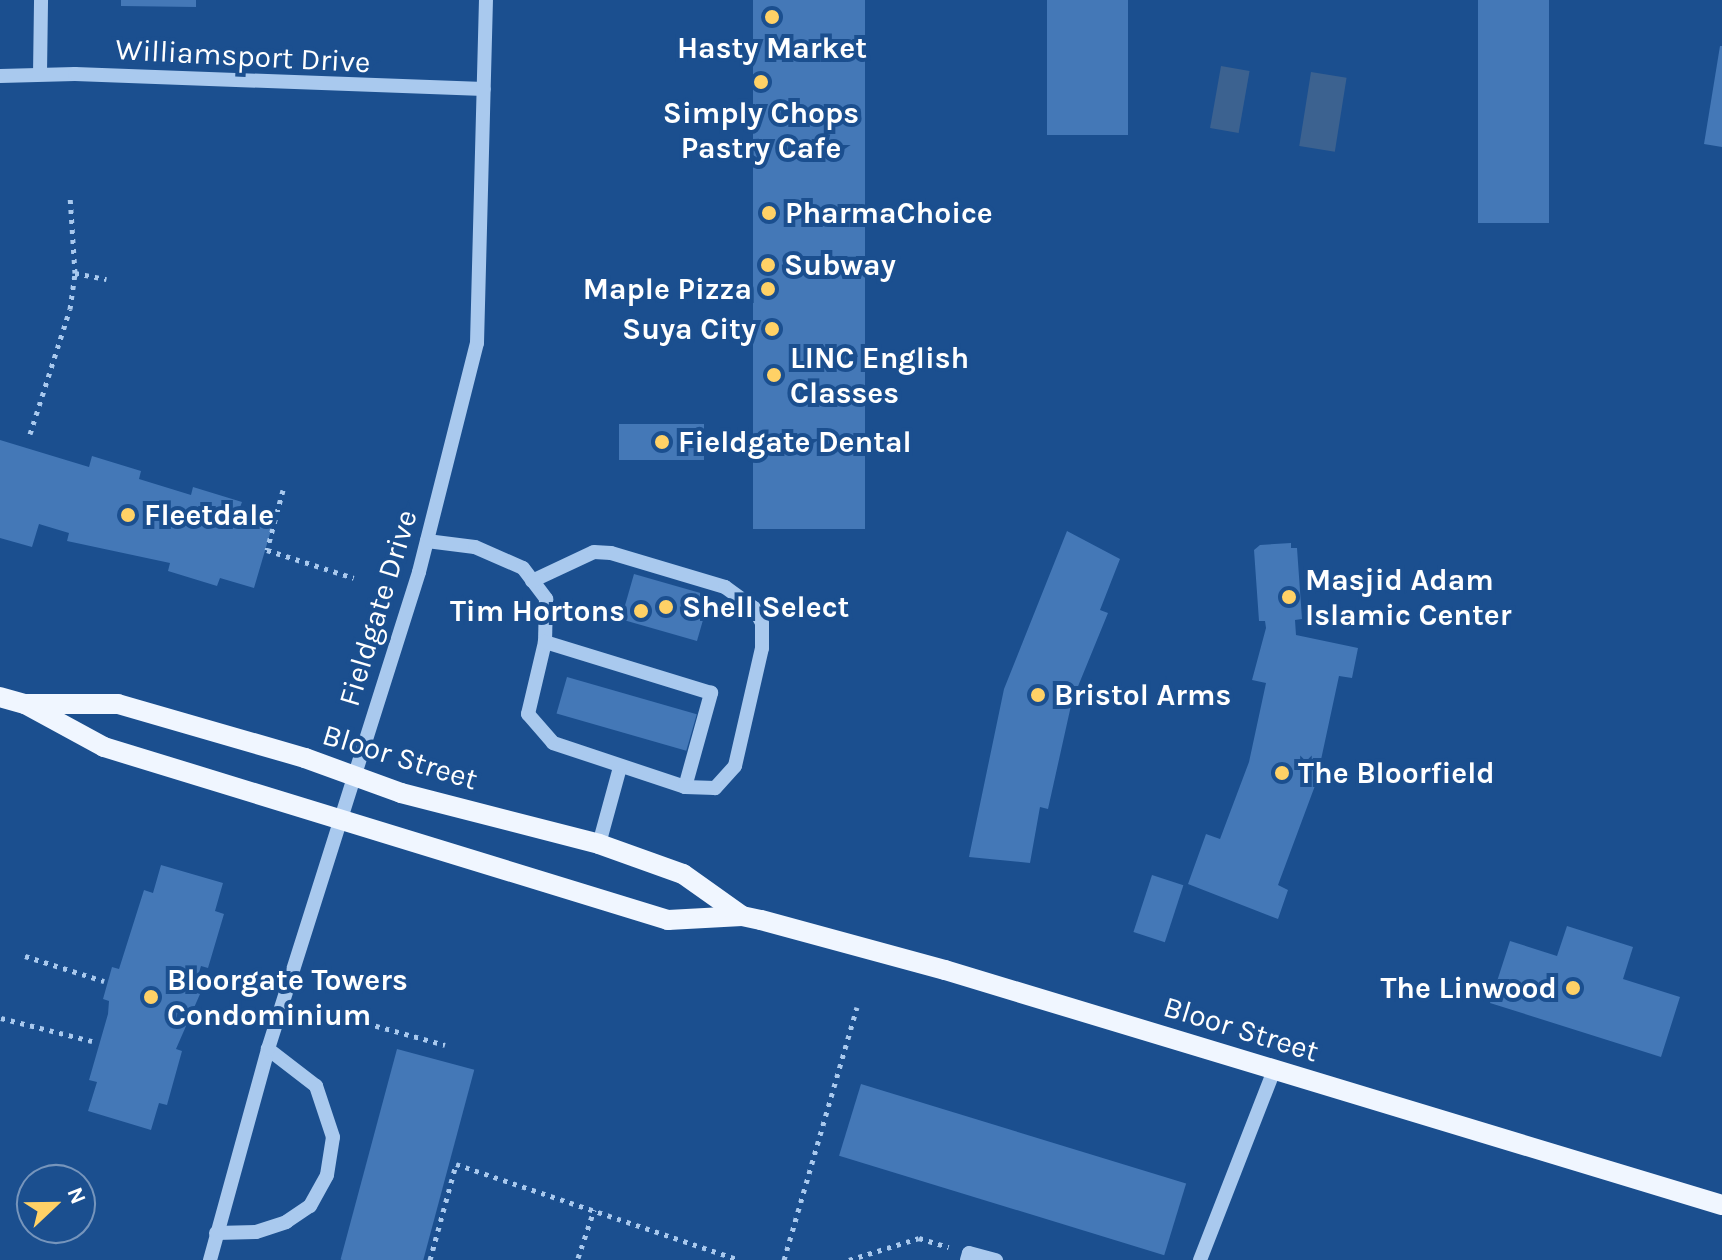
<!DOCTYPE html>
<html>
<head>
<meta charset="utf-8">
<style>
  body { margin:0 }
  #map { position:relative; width:1722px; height:1260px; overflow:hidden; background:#1b4f8f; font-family:Karla,sans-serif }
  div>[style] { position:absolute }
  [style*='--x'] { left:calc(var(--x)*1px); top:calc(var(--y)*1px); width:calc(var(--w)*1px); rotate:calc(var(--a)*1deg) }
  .water>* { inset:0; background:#3c6290; transform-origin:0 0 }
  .building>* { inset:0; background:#4478b7; transform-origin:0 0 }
  .path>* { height:5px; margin-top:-2.5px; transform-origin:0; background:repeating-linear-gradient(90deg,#a9c9ee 0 4px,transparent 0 10px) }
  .minor>* { height:14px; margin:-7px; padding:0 7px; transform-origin:7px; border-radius:7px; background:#a9c9ee }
  .major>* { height:20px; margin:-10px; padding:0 10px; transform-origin:10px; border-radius:10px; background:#f0f6ff }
  .dots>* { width:22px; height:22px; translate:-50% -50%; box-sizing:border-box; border:4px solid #1b4f8f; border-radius:50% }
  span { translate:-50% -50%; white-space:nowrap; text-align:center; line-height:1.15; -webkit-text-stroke:8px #1b4f8f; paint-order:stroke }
  .poi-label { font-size:30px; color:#fff; font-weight:700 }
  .left { translate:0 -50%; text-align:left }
  .right { translate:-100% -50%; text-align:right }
  .street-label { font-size:30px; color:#fff }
  .north { position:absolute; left:16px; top:1164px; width:80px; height:80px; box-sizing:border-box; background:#1b4f8f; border:2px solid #7695bc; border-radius:50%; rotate:68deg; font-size:22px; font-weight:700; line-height:32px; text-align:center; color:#fff }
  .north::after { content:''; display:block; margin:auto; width:28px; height:36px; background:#ffd166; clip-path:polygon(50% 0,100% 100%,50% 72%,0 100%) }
</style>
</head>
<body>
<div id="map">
  <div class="water">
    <i style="left:1221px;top:66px;width:29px;height:63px;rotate:10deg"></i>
    <i style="left:1311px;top:72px;width:36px;height:75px;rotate:9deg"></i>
  </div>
  <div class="building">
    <i style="clip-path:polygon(121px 0,196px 0,196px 7px,121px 6px)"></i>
    <i style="left:753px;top:0;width:112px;height:529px"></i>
    <i style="left:1047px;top:0;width:81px;height:135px"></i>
    <i style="left:1478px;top:0;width:71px;height:223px"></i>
    <i style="clip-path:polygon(1720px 46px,1722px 46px,1722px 147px,1704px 144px)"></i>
    <i style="left:619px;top:424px;width:85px;height:36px"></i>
    <i style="clip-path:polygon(0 440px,89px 467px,92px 456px,141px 471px,139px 479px,191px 495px,193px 487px,242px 502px,239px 510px,274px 520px,254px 588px,220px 578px,217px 586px,168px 571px,170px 563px,67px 541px,69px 533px,39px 524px,32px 547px,0 538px)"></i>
    <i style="clip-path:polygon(1067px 531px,1120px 559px,1100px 610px,1108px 613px,1072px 701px,1048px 809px,1040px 807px,1030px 863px,969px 857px,1004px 689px)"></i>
    <i style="clip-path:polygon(1291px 543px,1291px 548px,1297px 548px,1302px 619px,1295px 620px,1296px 635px,1358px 648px,1352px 678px,1339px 676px,1316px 783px,1278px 885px,1288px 890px,1278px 919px,1188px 884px,1206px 834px,1220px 839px,1249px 762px,1266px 683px,1252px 680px,1266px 628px,1265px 621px,1259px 621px,1254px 550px,1260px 545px)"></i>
    <i style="left:634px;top:574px;width:79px;height:47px;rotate:16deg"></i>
    <i style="left:567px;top:677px;width:135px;height:38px;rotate:16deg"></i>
    <i style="clip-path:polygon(161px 865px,223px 883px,215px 911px,224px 914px,208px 968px,201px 966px,193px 992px,200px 994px,176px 1049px,182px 1051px,167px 1105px,159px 1103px,151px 1130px,88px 1111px,97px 1082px,89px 1080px,108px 1014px,109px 1001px,103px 999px,112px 967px,119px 969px,144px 890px,153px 893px)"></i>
    <i style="left:1152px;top:875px;width:33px;height:60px;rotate:18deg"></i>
    <i style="clip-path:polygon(1567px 926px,1633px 947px,1623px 979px,1680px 997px,1661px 1057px,1490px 1003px,1510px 941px,1557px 956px)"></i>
    <i style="left:397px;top:1049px;width:80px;height:218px;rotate:15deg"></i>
    <i style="left:861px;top:1084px;width:340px;height:75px;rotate:17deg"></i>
  </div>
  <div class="path">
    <i style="--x:75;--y:273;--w:32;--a:11"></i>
    <i style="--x:30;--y:434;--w:131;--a:-72.3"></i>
    <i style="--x:70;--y:309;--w:36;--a:-82"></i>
    <i style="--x:75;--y:273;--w:77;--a:-93.7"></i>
    <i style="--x:283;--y:490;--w:62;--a:104.9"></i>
    <i style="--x:267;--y:550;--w:91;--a:17.8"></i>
    <i style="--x:25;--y:956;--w:83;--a:17.6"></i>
    <i style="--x:337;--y:1015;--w:112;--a:15.5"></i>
    <i style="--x:1;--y:1018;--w:94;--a:14.2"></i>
    <i style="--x:578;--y:1258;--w:51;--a:-71.6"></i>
    <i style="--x:430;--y:1260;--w:99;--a:-74.8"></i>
    <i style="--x:456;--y:1164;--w:300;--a:18.7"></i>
    <i style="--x:784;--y:1260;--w:263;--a:-73.9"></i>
    <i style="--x:849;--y:1260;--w:73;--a:-17.4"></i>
    <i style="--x:919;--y:1238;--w:31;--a:17"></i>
  </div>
  <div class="minor">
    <i style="--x:40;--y:74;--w:74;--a:-89.2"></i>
    <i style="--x:0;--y:76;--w:75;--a:-1.5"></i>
    <i style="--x:75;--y:74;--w:409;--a:2.1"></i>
    <i style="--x:427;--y:541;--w:48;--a:7.1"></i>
    <i style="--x:475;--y:547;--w:52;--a:23.6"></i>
    <i style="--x:523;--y:568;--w:39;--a:53"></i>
    <i style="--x:546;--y:599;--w:43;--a:91.3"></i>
    <i style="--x:545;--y:642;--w:74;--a:103.3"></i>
    <i style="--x:528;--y:714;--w:38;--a:49"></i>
    <i style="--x:553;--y:743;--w:139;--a:18.4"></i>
    <i style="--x:685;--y:787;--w:98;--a:-74.5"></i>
    <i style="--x:711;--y:693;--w:174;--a:-162.9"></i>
    <i style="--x:532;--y:581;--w:68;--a:-25.1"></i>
    <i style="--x:594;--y:552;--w:17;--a:3"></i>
    <i style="--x:611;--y:553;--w:119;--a:16.6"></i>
    <i style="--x:725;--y:587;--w:36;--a:36"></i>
    <i style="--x:754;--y:608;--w:17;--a:62"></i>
    <i style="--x:762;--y:623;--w:25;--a:90"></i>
    <i style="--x:762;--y:648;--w:121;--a:102.9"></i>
    <i style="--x:735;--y:766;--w:30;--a:132"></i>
    <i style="--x:715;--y:788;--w:30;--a:-178"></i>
    <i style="--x:599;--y:844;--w:80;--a:-74.7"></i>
    <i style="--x:216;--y:1233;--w:40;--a:-1.4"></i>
    <i style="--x:256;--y:1232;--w:32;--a:-18"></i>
    <i style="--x:286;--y:1222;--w:29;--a:-34"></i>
    <i style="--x:310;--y:1206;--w:35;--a:-61"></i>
    <i style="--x:327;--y:1175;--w:38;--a:-81"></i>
    <i style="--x:333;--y:1137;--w:54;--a:-108.4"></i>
    <i style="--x:316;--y:1086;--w:61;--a:-142.4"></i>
    <i style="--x:210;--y:1260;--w:219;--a:-74.6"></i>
    <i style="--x:268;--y:1049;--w:500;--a:-72.43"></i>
    <i style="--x:419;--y:572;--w:236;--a:-75.8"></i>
    <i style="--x:477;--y:343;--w:343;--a:-88.5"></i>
    <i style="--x:967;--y:1260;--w:7;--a:-74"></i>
    <i style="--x:969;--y:1253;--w:28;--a:15"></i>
    <i style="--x:1200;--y:1260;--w:204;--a:-68.7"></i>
  </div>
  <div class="major">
    <i style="--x:0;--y:697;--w:26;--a:16"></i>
    <i style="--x:25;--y:704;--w:90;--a:28.6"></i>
    <i style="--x:104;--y:747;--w:590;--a:17.05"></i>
    <i style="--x:668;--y:920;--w:74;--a:-3.1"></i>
    <i style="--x:742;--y:916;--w:19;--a:12"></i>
    <i style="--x:761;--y:920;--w:191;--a:15.2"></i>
    <i style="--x:945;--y:970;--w:812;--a:16.83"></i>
    <i style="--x:25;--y:704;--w:93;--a:0"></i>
    <i style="--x:118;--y:704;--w:195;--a:16.1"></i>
    <i style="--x:305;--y:758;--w:102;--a:20"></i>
    <i style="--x:401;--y:793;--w:204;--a:14.4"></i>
    <i style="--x:599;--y:844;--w:89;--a:19.7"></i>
    <i style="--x:683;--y:874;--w:72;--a:35.4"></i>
  </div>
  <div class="dots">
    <i style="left:772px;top:17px;background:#ffd166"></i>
    <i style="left:761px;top:82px;background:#ffd166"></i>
    <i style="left:769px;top:213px;background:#ffd166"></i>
    <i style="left:768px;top:265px;background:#ffd166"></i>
    <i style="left:768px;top:289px;background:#ffd166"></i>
    <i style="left:772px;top:329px;background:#ffd166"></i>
    <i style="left:774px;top:375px;background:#ffd166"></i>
    <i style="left:662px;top:442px;background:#ffd166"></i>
    <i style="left:128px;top:515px;background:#ffd166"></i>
    <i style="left:1289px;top:597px;background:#ffd166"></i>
    <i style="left:666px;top:607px;background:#ffd166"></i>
    <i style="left:641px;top:611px;background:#ffd166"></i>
    <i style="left:1038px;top:695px;background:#ffd166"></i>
    <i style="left:1282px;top:773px;background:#ffd166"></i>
    <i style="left:1573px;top:988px;background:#ffd166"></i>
    <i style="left:151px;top:997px;background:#ffd166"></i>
  </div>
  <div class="poi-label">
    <span style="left:772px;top:48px">Hasty Market</span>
    <span style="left:761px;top:130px">Simply Chops<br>Pastry Cafe</span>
    <span class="left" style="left:785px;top:213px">PharmaChoice</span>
    <span class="left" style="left:784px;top:265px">Subway</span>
    <span class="right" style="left:752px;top:289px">Maple Pizza</span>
    <span class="right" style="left:756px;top:329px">Suya City</span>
    <span class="left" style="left:790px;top:375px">LINC English<br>Classes</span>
    <span class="left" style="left:678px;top:442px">Fieldgate Dental</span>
    <span class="left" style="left:144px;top:515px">Fleetdale</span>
    <span class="left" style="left:1305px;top:597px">Masjid Adam<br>Islamic Center</span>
    <span class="left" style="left:682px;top:607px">Shell Select</span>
    <span class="right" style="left:625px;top:611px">Tim Hortons</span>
    <span class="left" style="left:1054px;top:695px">Bristol Arms</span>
    <span class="left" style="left:1298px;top:773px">The Bloorfield</span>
    <span class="left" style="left:167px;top:997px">Bloorgate Towers<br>Condominium</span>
    <span class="right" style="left:1557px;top:988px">The Linwood</span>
  </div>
  <div class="street-label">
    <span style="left:243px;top:56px;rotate:3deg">Williamsport Drive</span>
    <span style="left:378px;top:608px;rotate:-73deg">Fieldgate Drive</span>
    <span style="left:400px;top:757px;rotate:17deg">Bloor Street</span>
    <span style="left:1241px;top:1029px;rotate:17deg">Bloor Street</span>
  </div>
  <div class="north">N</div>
</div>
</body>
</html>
